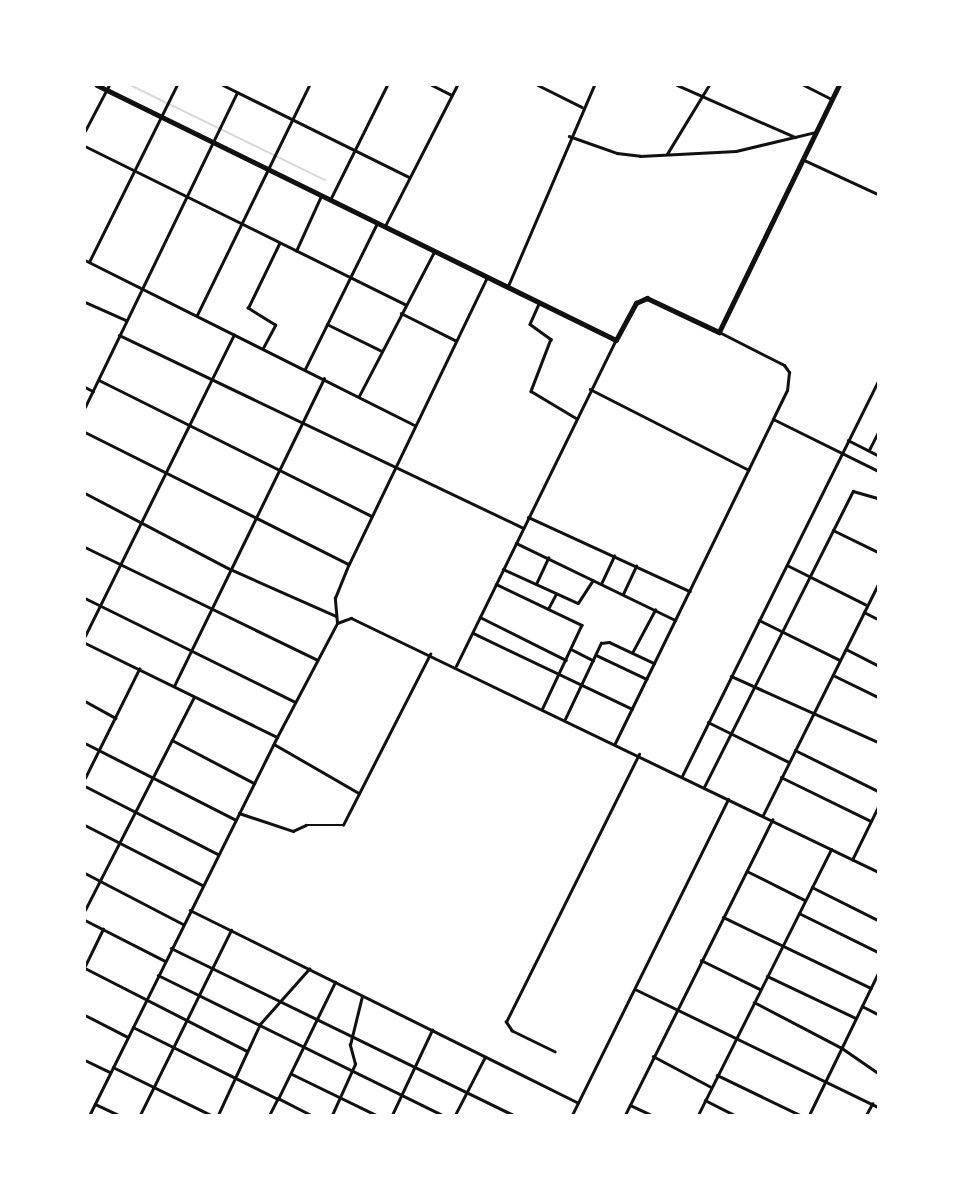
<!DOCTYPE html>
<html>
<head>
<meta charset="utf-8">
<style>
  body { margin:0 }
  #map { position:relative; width:963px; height:1200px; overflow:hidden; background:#fff; font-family:Montserrat,sans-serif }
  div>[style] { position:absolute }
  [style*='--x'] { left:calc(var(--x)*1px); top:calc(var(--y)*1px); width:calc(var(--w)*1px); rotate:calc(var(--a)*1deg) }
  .stream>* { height:2px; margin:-1px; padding:0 1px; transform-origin:1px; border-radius:1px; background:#d9d9d9 }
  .minor>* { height:2.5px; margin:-1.25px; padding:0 1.25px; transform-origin:1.25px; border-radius:1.25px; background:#111 }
  .tertiary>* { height:3px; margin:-1.5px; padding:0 1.5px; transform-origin:1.5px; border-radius:1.5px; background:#111 }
  .trunk>* { height:4.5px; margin:-2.25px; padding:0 2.25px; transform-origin:2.25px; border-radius:2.25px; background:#111 }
  span { translate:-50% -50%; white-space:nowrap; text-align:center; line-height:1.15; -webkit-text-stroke:5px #fff; paint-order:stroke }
  .frame { position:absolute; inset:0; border:86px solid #fff; pointer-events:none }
</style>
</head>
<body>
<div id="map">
  <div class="stream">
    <i style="--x:130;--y:85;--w:217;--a:26"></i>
  </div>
  <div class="minor">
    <i style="--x:223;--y:85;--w:208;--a:26.3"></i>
    <i style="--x:432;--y:85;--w:22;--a:27"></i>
    <i style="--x:538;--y:85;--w:49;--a:26.6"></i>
    <i style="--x:677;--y:85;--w:129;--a:23.8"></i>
    <i style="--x:804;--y:85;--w:31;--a:27"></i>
    <i style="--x:85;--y:131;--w:52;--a:-62.4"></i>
    <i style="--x:569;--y:136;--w:51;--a:19.5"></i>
    <i style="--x:617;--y:153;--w:23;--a:7"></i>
    <i style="--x:640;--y:156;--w:96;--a:-3"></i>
    <i style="--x:736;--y:151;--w:82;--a:-13.4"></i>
    <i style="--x:85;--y:146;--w:357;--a:26.3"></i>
    <i style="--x:667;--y:154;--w:81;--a:-58.7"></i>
    <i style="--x:804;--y:160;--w:81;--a:24.7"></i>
    <i style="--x:330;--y:200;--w:128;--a:-63.6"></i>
    <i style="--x:385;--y:226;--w:158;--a:-62.9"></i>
    <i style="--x:296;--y:251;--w:60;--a:-65.6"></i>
    <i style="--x:85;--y:260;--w:368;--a:26.6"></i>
    <i style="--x:89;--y:262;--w:198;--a:-63.6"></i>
    <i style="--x:508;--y:286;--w:219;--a:-66.8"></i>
    <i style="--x:85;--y:302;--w:45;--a:23.7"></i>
    <i style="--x:539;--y:304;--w:22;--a:114"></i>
    <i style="--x:530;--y:324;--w:26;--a:36"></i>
    <i style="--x:551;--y:339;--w:56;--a:111"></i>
    <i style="--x:531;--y:391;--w:52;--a:31"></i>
    <i style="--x:401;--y:313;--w:60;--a:26.6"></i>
    <i style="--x:197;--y:315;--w:256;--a:-64"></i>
    <i style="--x:327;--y:324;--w:61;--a:26.1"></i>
    <i style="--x:119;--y:335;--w:448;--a:25.5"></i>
    <i style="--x:263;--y:348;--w:26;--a:-62"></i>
    <i style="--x:275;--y:325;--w:32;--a:-148"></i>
    <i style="--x:248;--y:308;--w:71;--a:-64.2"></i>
    <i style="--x:305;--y:369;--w:163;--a:-63.7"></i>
    <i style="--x:99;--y:380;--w:305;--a:26.5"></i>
    <i style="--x:85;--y:387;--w:9;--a:27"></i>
    <i style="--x:590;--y:389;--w:178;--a:27"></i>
    <i style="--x:359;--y:396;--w:162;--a:-62.5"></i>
    <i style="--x:85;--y:407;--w:349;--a:-64.2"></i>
    <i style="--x:85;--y:432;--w:295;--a:26.6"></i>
    <i style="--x:848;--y:440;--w:34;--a:27"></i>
    <i style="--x:869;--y:450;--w:20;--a:-63"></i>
    <i style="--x:85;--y:493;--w:164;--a:27.7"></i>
    <i style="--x:230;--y:569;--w:116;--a:23.9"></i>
    <i style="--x:528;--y:517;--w:178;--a:24.6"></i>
    <i style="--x:833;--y:530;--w:50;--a:26.1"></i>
    <i style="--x:516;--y:543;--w:177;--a:25.8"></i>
    <i style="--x:85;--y:547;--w:257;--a:25.9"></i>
    <i style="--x:787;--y:565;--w:89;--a:26.6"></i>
    <i style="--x:503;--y:569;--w:82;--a:24.4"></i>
    <i style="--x:578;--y:603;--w:27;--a:-57"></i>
    <i style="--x:496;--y:584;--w:95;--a:25.5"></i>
    <i style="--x:582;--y:625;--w:92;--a:115.2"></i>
    <i style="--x:536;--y:584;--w:29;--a:-65"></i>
    <i style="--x:601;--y:584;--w:31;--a:-65"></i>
    <i style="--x:623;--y:594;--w:31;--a:-65"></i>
    <i style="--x:85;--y:598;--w:234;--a:26.3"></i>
    <i style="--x:548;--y:609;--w:17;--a:-62"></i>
    <i style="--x:864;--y:612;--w:16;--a:27"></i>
    <i style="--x:480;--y:617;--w:96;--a:26.6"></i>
    <i style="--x:759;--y:620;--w:90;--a:26.3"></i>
    <i style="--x:337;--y:623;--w:25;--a:-95"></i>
    <i style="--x:335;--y:598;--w:37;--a:-68"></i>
    <i style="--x:349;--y:564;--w:318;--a:-64.3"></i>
    <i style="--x:473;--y:633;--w:176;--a:25.5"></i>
    <i style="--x:85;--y:636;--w:336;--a:-63.7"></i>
    <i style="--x:571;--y:649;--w:25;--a:27"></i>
    <i style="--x:846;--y:649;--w:36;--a:27"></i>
    <i style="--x:632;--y:653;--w:49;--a:-61.9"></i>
    <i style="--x:596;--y:655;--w:56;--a:25.2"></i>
    <i style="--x:456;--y:666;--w:363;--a:-63.9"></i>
    <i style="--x:833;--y:675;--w:50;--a:26.1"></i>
    <i style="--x:731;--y:676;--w:161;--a:24.2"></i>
    <i style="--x:174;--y:686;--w:342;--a:-64"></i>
    <i style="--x:85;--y:701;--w:35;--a:29"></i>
    <i style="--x:565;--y:719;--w:84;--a:-64.7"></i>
    <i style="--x:601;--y:643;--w:8;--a:-7"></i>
    <i style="--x:609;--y:642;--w:50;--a:25"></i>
    <i style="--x:708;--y:722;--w:90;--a:26.3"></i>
    <i style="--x:172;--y:740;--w:93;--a:27.7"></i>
    <i style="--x:85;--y:743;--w:169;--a:27"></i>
    <i style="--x:274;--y:744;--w:98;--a:30"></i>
    <i style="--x:795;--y:750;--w:93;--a:26.3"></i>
    <i style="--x:682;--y:776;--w:441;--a:-63.6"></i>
    <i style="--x:781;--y:777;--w:100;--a:26.1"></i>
    <i style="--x:85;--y:778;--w:122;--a:-63.6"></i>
    <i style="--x:85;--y:786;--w:149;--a:27.1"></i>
    <i style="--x:704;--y:787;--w:331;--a:-63.3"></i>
    <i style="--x:853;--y:491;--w:26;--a:16"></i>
    <i style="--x:239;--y:813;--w:57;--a:18.4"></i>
    <i style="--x:293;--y:831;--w:14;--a:-25"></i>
    <i style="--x:306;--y:825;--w:37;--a:0"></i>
    <i style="--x:343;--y:825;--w:192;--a:-63"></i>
    <i style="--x:763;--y:815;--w:258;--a:-63.5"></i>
    <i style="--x:85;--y:825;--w:131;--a:27.1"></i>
    <i style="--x:852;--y:860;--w:59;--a:-63.9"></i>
    <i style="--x:747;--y:871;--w:65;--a:26.6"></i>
    <i style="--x:85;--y:873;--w:110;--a:27.5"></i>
    <i style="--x:812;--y:887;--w:74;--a:26.6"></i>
    <i style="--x:85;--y:910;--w:239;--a:-62.9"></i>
    <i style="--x:190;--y:910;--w:433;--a:26.4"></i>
    <i style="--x:799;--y:913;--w:88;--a:26.3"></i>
    <i style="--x:723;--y:917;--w:164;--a:25.6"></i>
    <i style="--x:85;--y:920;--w:90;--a:27.1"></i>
    <i style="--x:171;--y:948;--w:381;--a:26"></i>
    <i style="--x:701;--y:960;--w:66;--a:26.2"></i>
    <i style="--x:85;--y:966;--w:41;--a:-64.1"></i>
    <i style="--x:85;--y:968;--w:182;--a:27.1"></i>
    <i style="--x:158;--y:975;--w:318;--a:26.2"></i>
    <i style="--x:767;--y:976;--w:98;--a:25.3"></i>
    <i style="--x:635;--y:989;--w:270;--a:25.9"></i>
    <i style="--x:754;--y:1002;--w:99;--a:27.6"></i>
    <i style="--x:842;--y:1048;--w:44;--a:34.8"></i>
    <i style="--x:862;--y:1006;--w:18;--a:27"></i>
    <i style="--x:85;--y:1015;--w:48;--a:27.1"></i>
    <i style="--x:133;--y:1027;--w:162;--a:26.4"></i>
    <i style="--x:278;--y:1099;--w:18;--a:117"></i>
    <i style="--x:555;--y:1052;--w:48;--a:-154"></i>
    <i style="--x:512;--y:1031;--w:11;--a:-124"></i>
    <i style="--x:506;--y:1022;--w:299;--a:-63.6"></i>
    <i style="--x:653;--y:1056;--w:66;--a:28.1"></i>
    <i style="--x:85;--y:1060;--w:28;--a:26"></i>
    <i style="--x:113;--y:1067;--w:109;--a:26.1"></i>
    <i style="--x:292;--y:1074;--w:93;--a:26"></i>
    <i style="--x:717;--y:1075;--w:92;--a:25.7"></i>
    <i style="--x:705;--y:1100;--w:34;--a:27"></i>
    <i style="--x:95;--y:1104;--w:26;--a:25"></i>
    <i style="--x:630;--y:1105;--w:23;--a:25"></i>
    <i style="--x:140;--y:1115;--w:206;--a:-63.8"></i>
    <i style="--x:218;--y:1115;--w:100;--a:-65.2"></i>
    <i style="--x:260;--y:1024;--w:74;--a:-48.3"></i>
    <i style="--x:310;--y:1115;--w:36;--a:-153"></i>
    <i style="--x:278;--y:1099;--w:130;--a:-64"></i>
    <i style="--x:332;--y:1115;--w:56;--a:-65.7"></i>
    <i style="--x:355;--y:1064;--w:20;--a:-105"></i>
    <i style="--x:350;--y:1045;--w:50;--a:-76.2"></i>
    <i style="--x:392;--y:1115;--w:94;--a:-64.8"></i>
    <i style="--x:455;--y:1115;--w:65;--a:-62.7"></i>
    <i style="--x:572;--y:1115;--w:352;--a:-63.7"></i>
    <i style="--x:625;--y:1115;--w:330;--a:-63.5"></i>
    <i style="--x:698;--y:1115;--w:297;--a:-63.4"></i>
    <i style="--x:866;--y:1115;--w:13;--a:-61"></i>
  </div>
  <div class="tertiary">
    <i style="--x:719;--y:332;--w:73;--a:26.9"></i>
    <i style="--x:784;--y:365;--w:9;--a:54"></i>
    <i style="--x:789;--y:372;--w:18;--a:96"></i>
    <i style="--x:787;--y:390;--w:32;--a:116"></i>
    <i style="--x:773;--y:419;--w:117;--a:26.3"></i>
    <i style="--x:85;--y:643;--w:214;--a:26.1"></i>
    <i style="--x:277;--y:737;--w:422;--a:116.4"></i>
    <i style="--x:277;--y:737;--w:129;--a:-62.2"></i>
    <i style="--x:337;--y:623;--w:15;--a:-20"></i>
    <i style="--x:351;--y:618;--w:585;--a:25.73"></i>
    <i style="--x:615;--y:743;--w:360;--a:-64"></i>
    <i style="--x:809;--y:1115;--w:158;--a:-64.1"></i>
  </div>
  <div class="trunk">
    <i style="--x:97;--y:85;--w:578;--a:26.17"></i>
    <i style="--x:616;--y:340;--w:42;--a:-61.6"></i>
    <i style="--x:636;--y:303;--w:12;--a:-24"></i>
    <i style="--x:647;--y:298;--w:80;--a:25.3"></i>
    <i style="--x:719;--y:332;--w:275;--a:-64.1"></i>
  </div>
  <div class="frame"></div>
</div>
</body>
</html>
